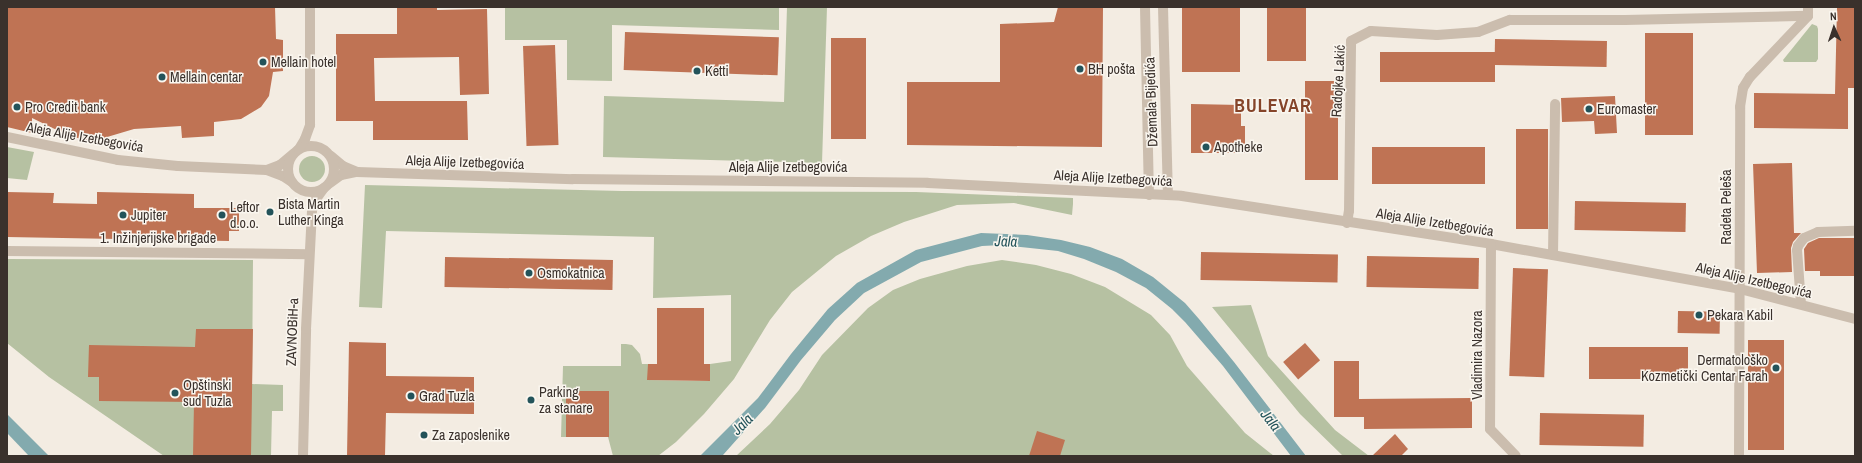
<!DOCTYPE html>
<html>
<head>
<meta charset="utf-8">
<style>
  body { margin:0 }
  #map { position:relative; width:1862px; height:463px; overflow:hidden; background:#f3ece2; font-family:"Archivo Narrow",sans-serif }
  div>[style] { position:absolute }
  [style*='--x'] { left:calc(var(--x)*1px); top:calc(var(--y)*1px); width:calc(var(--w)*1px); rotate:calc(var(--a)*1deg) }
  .green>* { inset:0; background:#b6c1a2 }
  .round { border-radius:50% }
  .water>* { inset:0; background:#83aaae }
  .building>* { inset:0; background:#bf7354; transform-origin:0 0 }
  .minor>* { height:10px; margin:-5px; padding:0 5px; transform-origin:5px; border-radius:5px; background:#cbbdae }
  .tertiary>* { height:10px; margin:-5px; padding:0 5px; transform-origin:5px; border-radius:5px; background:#cbbdae }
  .tertiary>.ring { margin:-5px; padding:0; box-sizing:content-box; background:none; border:10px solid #cbbdae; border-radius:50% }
  .dots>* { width:11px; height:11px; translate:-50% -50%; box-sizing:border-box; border:2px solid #faf6ef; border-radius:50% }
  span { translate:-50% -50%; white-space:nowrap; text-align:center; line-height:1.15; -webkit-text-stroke:3px #faf6ef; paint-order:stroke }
  .poi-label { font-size:14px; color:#3a312c }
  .left { translate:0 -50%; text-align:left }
  .right { translate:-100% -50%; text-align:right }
  .street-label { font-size:14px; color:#3a312c }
  .water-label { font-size:15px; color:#23535a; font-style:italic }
  .district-label { font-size:18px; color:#854429; font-weight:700; letter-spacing:1px }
  .frame { position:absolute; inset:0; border:8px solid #3a312c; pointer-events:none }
  .north { position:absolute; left:1814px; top:8px; width:40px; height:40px; -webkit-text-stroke:3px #faf6ef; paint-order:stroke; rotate:357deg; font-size:11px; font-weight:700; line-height:16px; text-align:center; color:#3a312c }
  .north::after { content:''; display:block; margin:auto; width:14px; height:18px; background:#3a312c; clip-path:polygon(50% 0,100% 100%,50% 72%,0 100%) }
</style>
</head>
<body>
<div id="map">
  <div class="green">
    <i style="clip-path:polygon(505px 7px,779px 7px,779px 30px,612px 25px,612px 81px,567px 80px,567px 40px,505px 40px)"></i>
    <i style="clip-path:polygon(787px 7px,827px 7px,822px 163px,603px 157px,604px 96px,784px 102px)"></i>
    <i style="clip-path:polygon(1812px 24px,1817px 26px,1818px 29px,1818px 59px,1816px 62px,1784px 62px,1783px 60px)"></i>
    <i style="clip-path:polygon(7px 147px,34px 152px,27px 180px,7px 178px)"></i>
    <i class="round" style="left:299px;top:156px;width:26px;height:26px"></i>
    <i style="clip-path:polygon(365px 185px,622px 191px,916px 192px,1073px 198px,1073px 204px,1072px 215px,1014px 203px,957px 205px,904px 222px,871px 236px,836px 256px,792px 292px,770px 320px,734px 379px,704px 414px,676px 442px,658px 456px,613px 456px,608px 437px,561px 437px,563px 366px,621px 366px,621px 344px,626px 344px,632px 345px,640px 354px,642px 364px,648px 364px,648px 380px,710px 381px,710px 364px,731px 361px,731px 295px,653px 298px,654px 237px,386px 231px,382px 308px,359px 307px)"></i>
    <i style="clip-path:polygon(7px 259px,253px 260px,252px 384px,283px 385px,283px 411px,272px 411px,271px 456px,164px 456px,49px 377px,7px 343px)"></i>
    <i style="clip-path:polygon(1002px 260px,1036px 265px,1071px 274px,1105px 287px,1151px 315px,1170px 335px,1187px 366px,1201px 382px,1245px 433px,1274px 456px,736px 456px,770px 424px,799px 390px,822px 355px,868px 308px,893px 290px,920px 279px,967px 266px)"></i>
    <i style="clip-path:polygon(1251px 305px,1268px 356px,1335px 430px,1369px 456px,1343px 456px,1300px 414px,1212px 307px)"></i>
  </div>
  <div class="water">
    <i style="clip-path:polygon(981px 233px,1027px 235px,1061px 240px,1090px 247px,1122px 259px,1153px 277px,1185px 303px,1199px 319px,1234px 362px,1306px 456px,1291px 456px,1223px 366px,1185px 322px,1172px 309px,1146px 288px,1116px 272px,1084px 259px,1058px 251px,1002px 245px,982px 246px,921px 262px,864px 293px,835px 320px,801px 360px,765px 408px,723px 455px,700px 456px,758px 398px,791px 354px,828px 309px,857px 283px,916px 250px)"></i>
    <i style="clip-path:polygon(7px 414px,49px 456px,29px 456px,7px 433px)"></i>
  </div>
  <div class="building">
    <i style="clip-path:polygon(7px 7px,275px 7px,276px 39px,283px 40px,283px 71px,273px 72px,269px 96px,261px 107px,241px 119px,214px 122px,214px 136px,182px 138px,181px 126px,134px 129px,97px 140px,84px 140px,65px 134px,32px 118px,32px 133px,7px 127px)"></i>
    <i style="clip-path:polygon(397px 7px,437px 7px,437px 10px,487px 9px,489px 94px,460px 95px,459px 57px,374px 58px,375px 101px,467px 101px,468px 140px,373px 140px,373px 121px,336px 121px,336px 34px,397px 34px)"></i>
    <i style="clip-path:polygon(1058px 7px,1103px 7px,1102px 147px,907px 145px,907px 82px,1000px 82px,1000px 24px,1054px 22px)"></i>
    <i style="left:1182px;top:7px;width:58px;height:65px"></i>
    <i style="left:1267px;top:7px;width:39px;height:54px"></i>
    <i style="clip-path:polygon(1837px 7px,1855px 7px,1855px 88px,1848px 88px,1848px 129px,1754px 128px,1754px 93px,1835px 94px)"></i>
    <i style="left:625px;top:32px;width:154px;height:38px;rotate:2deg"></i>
    <i style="left:1645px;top:33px;width:48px;height:102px"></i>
    <i style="left:831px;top:38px;width:35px;height:101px"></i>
    <i style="left:1495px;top:39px;width:112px;height:26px;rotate:1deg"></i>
    <i style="left:555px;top:45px;width:100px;height:32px;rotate:88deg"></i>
    <i style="left:1380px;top:52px;width:115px;height:30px"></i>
    <i style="left:1305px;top:81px;width:33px;height:99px"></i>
    <i style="clip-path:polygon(1615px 96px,1617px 133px,1595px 134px,1594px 121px,1562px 122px,1561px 98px)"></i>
    <i style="clip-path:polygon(1191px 104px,1241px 105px,1241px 126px,1245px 126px,1245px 153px,1191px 153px)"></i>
    <i style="left:1516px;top:129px;width:32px;height:100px"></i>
    <i style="left:1372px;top:147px;width:113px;height:37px"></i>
    <i style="clip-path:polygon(1792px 163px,1794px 233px,1801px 233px,1793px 242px,1791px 248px,1792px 272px,1757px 273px,1753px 164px)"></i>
    <i style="clip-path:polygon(7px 192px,54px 193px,53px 203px,97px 204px,97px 192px,194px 194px,194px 208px,239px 208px,239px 231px,229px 231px,229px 241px,7px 237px)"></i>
    <i style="left:1575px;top:201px;width:111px;height:29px;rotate:1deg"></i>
    <i style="clip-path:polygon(1819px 238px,1855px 238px,1855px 276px,1820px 276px,1820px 271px,1805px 271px,1804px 249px,1808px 243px)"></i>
    <i style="left:1201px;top:252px;width:137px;height:28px;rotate:1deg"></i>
    <i style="left:1367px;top:256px;width:112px;height:31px;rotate:1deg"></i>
    <i style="left:445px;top:257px;width:168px;height:30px;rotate:1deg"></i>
    <i style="left:1513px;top:268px;width:35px;height:108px;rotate:2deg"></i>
    <i style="clip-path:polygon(657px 308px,704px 308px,704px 364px,710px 364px,710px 381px,647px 380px,648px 364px,657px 364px)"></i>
    <i style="left:1678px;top:311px;width:42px;height:22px;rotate:1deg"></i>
    <i style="clip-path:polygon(196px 329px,253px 329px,251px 456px,193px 456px,194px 402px,99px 401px,99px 377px,88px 377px,89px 345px,195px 347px)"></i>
    <i style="left:1748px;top:340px;width:36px;height:110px"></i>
    <i style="clip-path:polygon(349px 342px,386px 343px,386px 376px,474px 377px,474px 414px,386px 413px,385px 456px,347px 456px)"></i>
    <i style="left:1305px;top:343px;width:23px;height:29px;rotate:49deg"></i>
    <i style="left:1688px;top:347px;width:32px;height:99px;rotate:90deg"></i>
    <i style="clip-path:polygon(1334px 361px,1359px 361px,1359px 399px,1472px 398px,1472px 428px,1364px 429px,1364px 417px,1334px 417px)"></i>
    <i style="left:566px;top:391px;width:43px;height:46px"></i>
    <i style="left:1540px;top:413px;width:104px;height:32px;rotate:1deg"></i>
    <i style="clip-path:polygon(1037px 431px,1065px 440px,1060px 456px,1029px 456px)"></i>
    <i style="clip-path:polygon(1395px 434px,1408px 449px,1401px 456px,1372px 456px)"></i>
  </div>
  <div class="minor">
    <i style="--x:1145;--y:7;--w:188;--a:88.8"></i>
    <i style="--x:1163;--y:7;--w:188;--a:88.5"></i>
    <i style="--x:7;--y:137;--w:113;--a:11.7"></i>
    <i style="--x:118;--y:160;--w:60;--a:5.7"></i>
    <i style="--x:178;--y:166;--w:89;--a:2.6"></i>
    <i style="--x:267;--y:170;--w:17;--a:21"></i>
    <i style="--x:283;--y:176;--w:11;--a:34"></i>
    <i style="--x:331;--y:156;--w:16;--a:40"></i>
    <i style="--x:343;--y:166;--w:15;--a:23"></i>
    <i style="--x:267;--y:170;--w:14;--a:-21"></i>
    <i style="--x:280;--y:165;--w:17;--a:-40"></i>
    <i style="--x:330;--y:183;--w:14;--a:-36"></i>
    <i style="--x:341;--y:175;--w:16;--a:-11"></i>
    <i style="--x:357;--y:172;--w:216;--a:1.9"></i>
    <i style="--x:573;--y:179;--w:355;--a:0.6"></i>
    <i style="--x:928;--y:183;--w:254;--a:2.9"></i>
    <i style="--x:1182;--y:196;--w:313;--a:8.8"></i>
    <i style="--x:1491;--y:244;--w:253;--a:10.2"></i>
    <i style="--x:1740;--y:289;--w:119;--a:14.6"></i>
    <i style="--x:1347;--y:223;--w:12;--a:-81"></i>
    <i style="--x:1349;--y:211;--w:170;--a:-89.3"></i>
    <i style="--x:1351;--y:41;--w:22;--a:-27"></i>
    <i style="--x:1371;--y:31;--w:66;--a:3.5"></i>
    <i style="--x:1437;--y:35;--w:41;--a:-4.2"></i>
    <i style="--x:1478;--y:32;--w:34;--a:-21"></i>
    <i style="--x:1510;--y:20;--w:115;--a:0"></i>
    <i style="--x:1625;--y:20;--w:183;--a:-1.3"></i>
    <i style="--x:1491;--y:244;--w:185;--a:90.3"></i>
    <i style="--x:1490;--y:429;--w:37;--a:46"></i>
    <i style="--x:7;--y:251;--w:302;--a:0.6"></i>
    <i style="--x:1553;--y:255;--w:151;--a:-89.2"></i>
    <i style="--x:1801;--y:304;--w:54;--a:-94.2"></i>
    <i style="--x:1797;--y:250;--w:4;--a:-76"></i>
    <i style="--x:1798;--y:246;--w:10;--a:-53"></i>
    <i style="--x:1804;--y:238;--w:15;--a:-23"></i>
    <i style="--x:1818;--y:232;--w:37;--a:-2"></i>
    <i style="--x:1739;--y:456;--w:349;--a:-89.8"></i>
    <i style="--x:1740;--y:107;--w:19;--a:-81"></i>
    <i style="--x:1743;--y:88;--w:13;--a:-58"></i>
    <i style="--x:1750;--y:77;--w:84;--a:-46.4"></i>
    <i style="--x:1808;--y:16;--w:9;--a:-90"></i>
  </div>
  <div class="tertiary">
    <i class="ring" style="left:288px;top:146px;width:36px;height:36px"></i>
    <i style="--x:299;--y:149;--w:12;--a:-59"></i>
    <i style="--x:305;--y:139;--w:15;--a:-70"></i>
    <i style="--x:310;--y:125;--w:118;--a:-90"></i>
    <i style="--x:303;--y:456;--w:127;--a:-88.6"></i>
    <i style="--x:306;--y:329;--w:119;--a:-87.1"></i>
    <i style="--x:312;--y:210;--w:12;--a:-70"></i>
    <i style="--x:316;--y:199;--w:14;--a:-54"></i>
  </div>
  <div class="dots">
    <i style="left:263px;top:62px;background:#23535a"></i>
    <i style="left:1080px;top:69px;background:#23535a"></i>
    <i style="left:697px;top:71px;background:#23535a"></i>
    <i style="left:162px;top:77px;background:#23535a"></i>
    <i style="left:17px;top:107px;background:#23535a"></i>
    <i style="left:1589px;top:109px;background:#23535a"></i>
    <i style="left:1206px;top:147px;background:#23535a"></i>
    <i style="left:270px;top:212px;background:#23535a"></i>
    <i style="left:123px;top:215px;background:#23535a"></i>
    <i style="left:222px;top:215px;background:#23535a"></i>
    <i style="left:529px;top:273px;background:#23535a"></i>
    <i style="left:1699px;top:315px;background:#23535a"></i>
    <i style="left:1776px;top:368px;background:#23535a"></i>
    <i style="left:175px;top:393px;background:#23535a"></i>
    <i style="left:411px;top:396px;background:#23535a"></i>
    <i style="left:531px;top:400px;background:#23535a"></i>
    <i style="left:424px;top:435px;background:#23535a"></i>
  </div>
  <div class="poi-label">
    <span class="left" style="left:271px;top:62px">Mellain hotel</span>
    <span class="left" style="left:1088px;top:69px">BH pošta</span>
    <span class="left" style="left:705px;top:71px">Ketti</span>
    <span class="left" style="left:170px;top:77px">Mellain centar</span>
    <span class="left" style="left:25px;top:107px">Pro Credit bank</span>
    <span class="left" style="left:1597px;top:109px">Euromaster</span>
    <span class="left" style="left:1214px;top:147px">Apotheke</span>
    <span class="left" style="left:278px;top:212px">Bista Martin<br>Luther Kinga</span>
    <span class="left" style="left:230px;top:215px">Leftor<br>d.o.o.</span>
    <span class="left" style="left:131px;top:215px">Jupiter</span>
    <span class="left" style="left:537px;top:273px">Osmokatnica</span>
    <span class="left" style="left:1707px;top:315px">Pekara Kabil</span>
    <span class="right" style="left:1768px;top:368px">Dermatološko<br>Kozmetički Centar Farah</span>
    <span class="left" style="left:183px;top:393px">Opštinski<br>sud Tuzla</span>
    <span class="left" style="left:539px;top:400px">Parking<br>za stanare</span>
    <span class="left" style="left:419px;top:396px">Grad Tuzla</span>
    <span class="left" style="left:432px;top:435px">Za zaposlenike</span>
  </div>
  <div class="street-label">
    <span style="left:1338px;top:81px;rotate:-87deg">Radojke Lakić</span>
    <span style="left:1151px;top:102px;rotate:-92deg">Džemala Bijedića</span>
    <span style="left:85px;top:137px;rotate:10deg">Aleja Alije Izetbegovića</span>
    <span style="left:465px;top:162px;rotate:2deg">Aleja Alije Izetbegovića</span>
    <span style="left:788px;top:167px">Aleja Alije Izetbegovića</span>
    <span style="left:1113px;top:178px;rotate:3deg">Aleja Alije Izetbegovića</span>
    <span style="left:1726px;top:207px;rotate:-90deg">Radeta Peleša</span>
    <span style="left:1435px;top:222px;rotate:9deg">Aleja Alije Izetbegovića</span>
    <span style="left:158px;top:238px">1. Inžinjerijske brigade</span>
    <span style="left:1754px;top:280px;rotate:13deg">Aleja Alije Izetbegovića</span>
    <span style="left:292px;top:332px;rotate:-88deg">ZAVNOBiH-a</span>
    <span style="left:1477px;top:355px;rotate:-90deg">Vladimira Nazora</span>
  </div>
  <div class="water-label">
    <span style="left:1006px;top:241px;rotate:2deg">Jala</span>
    <span style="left:1271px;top:420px;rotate:52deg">Jala</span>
    <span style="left:742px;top:424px;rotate:-45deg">Jala</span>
  </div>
  <div class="district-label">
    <span style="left:1273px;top:106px">BULEVAR</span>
  </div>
  <div class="frame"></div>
  <div class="north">N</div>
</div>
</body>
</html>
